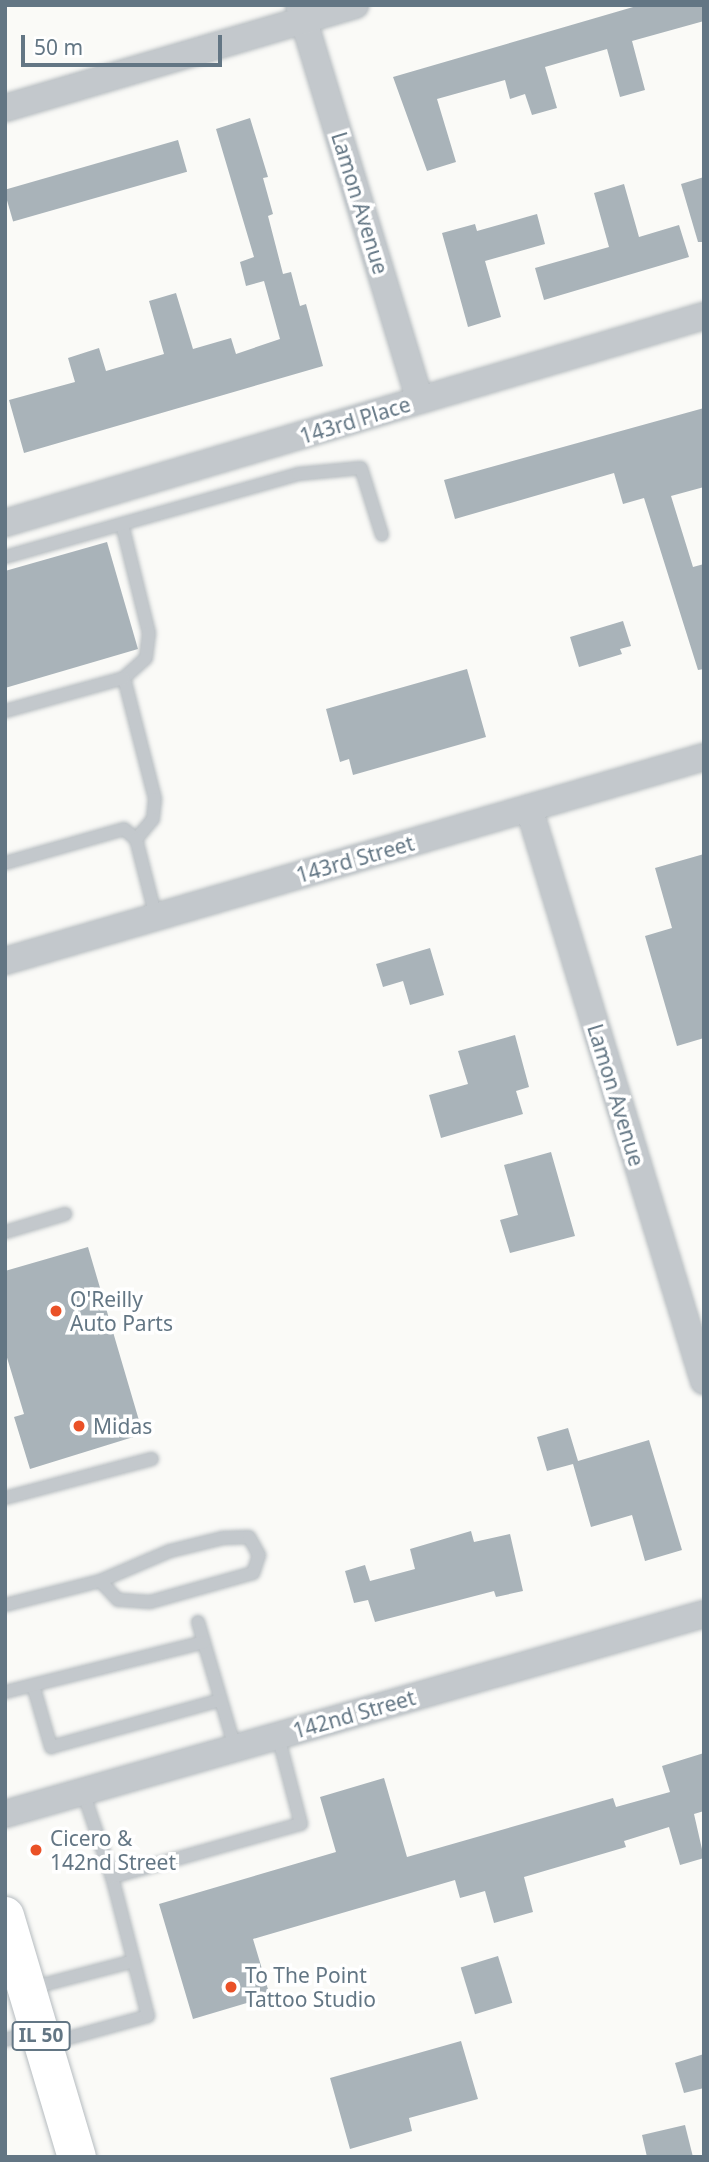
<!DOCTYPE html>
<html>
<head>
<meta charset="utf-8">
<style>
  body { margin:0 }
  #map { position:relative; width:709px; height:2162px; overflow:hidden; background:#fafaf7; font-family:"Noto Sans",sans-serif }
  div>[style] { position:absolute }
  [style*='--x'] { left:calc(var(--x)*1px); top:calc(var(--y)*1px); width:calc(var(--w)*1px); rotate:calc(var(--a)*1deg) }
  .building>* { inset:0; background:#a9b3b9; transform-origin:0 0 }
  .roads { filter:drop-shadow(0 0 2px #b6bcc0) drop-shadow(0 0 2px #b6bcc0) }
  .service>* { height:12px; margin:-6px; padding:0 6px; transform-origin:6px; border-radius:6px; background:#c3c8cc }
  .minor>* { height:26px; margin:-13px; padding:0 13px; transform-origin:13px; border-radius:13px; background:#c3c8cc }
  .primary>* { height:38px; margin:-19px; padding:0 19px; transform-origin:19px; border-radius:19px; background:#fff }
  .dots>* { width:19px; height:19px; translate:-50% -50%; box-sizing:border-box; border:4px solid #fff; border-radius:50% }
  span { translate:-50% -50%; white-space:nowrap; text-align:center; line-height:1.15; -webkit-text-stroke:7px #fff; paint-order:stroke }
  .shield-label span { padding:2px 5px; background:#fff; border:2px solid; border-radius:5px; -webkit-text-stroke-width:0 }
  .shield-label { font-size:19px; color:#637684; font-weight:700 }
  .street-label { font-size:21px; color:#637684 }
  .poi-label { font-size:21px; color:#637684 }
  .left { translate:0 -50%; text-align:left }
  .frame { position:absolute; inset:0; border:7px solid #637684; pointer-events:none }
  .scale { position:absolute; left:21px; top:35px; width:201px; height:32px; box-sizing:border-box; border:4px solid #637684; border-top:0; padding-left:9px; font-size:21px; line-height:24px; white-space:nowrap; color:#637684; -webkit-text-stroke:5px #fff; paint-order:stroke }
</style>
</head>
<body>
<div id="map">
  <div class="building">
    <i style="clip-path:polygon(640px 5px,704px 5px,704px 21px,632px 41px,645px 90px,620px 97px,607px 49px,545px 67px,557px 108px,532px 115px,525px 94px,510px 99px,505px 80px,437px 99px,456px 162px,427px 171px,393px 77px)"></i>
    <i style="clip-path:polygon(250px 118px,268px 177px,263px 178px,273px 214px,268px 216px,283px 274px,291px 272px,300px 306px,306px 304px,323px 366px,24px 453px,9px 400px,75px 382px,68px 358px,99px 348px,106px 371px,164px 354px,149px 301px,176px 293px,193px 349px,231px 338px,236px 354px,280px 339px,264px 281px,246px 286px,240px 262px,254px 257px,216px 129px)"></i>
    <i style="left:178px;top:140px;width:33px;height:181px;rotate:74deg"></i>
    <i style="clip-path:polygon(704px 177px,704px 242px,698px 242px,681px 184px)"></i>
    <i style="clip-path:polygon(624px 184px,639px 237px,679px 225px,689px 257px,544px 300px,535px 268px,609px 247px,594px 193px)"></i>
    <i style="clip-path:polygon(537px 214px,545px 244px,485px 261px,501px 317px,468px 327px,442px 233px,475px 224px,477px 231px)"></i>
    <i style="clip-path:polygon(704px 408px,704px 487px,671px 496px,693px 567px,704px 564px,704px 669px,698px 670px,644px 498px,623px 504px,614px 473px,455px 519px,444px 480px)"></i>
    <i style="clip-path:polygon(107px 542px,138px 649px,5px 688px,5px 571px)"></i>
    <i style="clip-path:polygon(623px 621px,631px 646px,620px 649px,622px 654px,579px 667px,570px 637px)"></i>
    <i style="clip-path:polygon(467px 669px,486px 737px,353px 775px,349px 759px,340px 762px,326px 709px)"></i>
    <i style="clip-path:polygon(704px 854px,704px 1038px,677px 1046px,645px 936px,672px 928px,655px 868px)"></i>
    <i style="clip-path:polygon(430px 948px,444px 995px,410px 1005px,403px 981px,383px 987px,376px 964px)"></i>
    <i style="clip-path:polygon(515px 1035px,529px 1087px,516px 1091px,523px 1114px,441px 1138px,429px 1095px,468px 1084px,458px 1051px)"></i>
    <i style="clip-path:polygon(551px 1152px,575px 1236px,510px 1253px,500px 1220px,518px 1215px,504px 1165px)"></i>
    <i style="clip-path:polygon(88px 1247px,143px 1434px,30px 1469px,14px 1417px,24px 1414px,5px 1351px,5px 1271px)"></i>
    <i style="clip-path:polygon(568px 1428px,578px 1461px,649px 1440px,682px 1550px,645px 1561px,632px 1515px,591px 1527px,573px 1464px,547px 1471px,537px 1437px)"></i>
    <i style="clip-path:polygon(471px 1531px,474px 1542px,510px 1534px,523px 1591px,496px 1597px,494px 1591px,375px 1622px,368px 1600px,354px 1603px,345px 1571px,365px 1565px,370px 1581px,415px 1569px,410px 1549px)"></i>
    <i style="clip-path:polygon(704px 1753px,704px 1811px,694px 1814px,704px 1858px,680px 1865px,669px 1827px,624px 1841px,626px 1847px,524px 1877px,533px 1912px,494px 1923px,485px 1891px,460px 1898px,455px 1880px,253px 1939px,270px 1996px,193px 2019px,159px 1904px,336px 1852px,320px 1797px,384px 1778px,407px 1857px,613px 1798px,616px 1807px,670px 1792px,662px 1766px)"></i>
    <i style="left:498px;top:1956px;width:49px;height:39px;rotate:73deg"></i>
    <i style="clip-path:polygon(461px 2041px,478px 2099px,409px 2118px,412px 2131px,350px 2149px,330px 2078px)"></i>
    <i style="clip-path:polygon(704px 2054px,704px 2088px,684px 2093px,675px 2063px)"></i>
    <i style="clip-path:polygon(685px 2125px,693px 2157px,647px 2157px,642px 2135px)"></i>
  </div>
  <div class="roads">
    <div class="service">
      <i style="--x:122;--y:524;--w:112;--a:76.1"></i>
      <i style="--x:149;--y:633;--w:25;--a:97"></i>
      <i style="--x:146;--y:658;--w:30;--a:138"></i>
      <i style="--x:124;--y:678;--w:125;--a:75.6"></i>
      <i style="--x:155;--y:799;--w:20;--a:96"></i>
      <i style="--x:153;--y:819;--w:26;--a:130"></i>
      <i style="--x:5;--y:557;--w:305;--a:-15.8"></i>
      <i style="--x:298;--y:474;--w:63;--a:-5.4"></i>
      <i style="--x:361;--y:468;--w:70;--a:72.6"></i>
      <i style="--x:5;--y:711;--w:123;--a:-15.5"></i>
      <i style="--x:5;--y:863;--w:124;--a:-15.9"></i>
      <i style="--x:124;--y:829;--w:16;--a:40"></i>
      <i style="--x:136;--y:839;--w:81;--a:75.6"></i>
      <i style="--x:5;--y:1232;--w:63;--a:-16.7"></i>
      <i style="--x:5;--y:1498;--w:152;--a:-14.9"></i>
      <i style="--x:5;--y:1605;--w:98;--a:-14.2"></i>
      <i style="--x:100;--y:1581;--w:76;--a:-23.2"></i>
      <i style="--x:170;--y:1551;--w:55;--a:-13.8"></i>
      <i style="--x:223;--y:1538;--w:26;--a:-2"></i>
      <i style="--x:249;--y:1537;--w:21;--a:61"></i>
      <i style="--x:259;--y:1555;--w:19;--a:108"></i>
      <i style="--x:253;--y:1573;--w:107;--a:164.3"></i>
      <i style="--x:150;--y:1602;--w:32;--a:-176"></i>
      <i style="--x:118;--y:1600;--w:26;--a:-133"></i>
      <i style="--x:198;--y:1622;--w:131;--a:73.6"></i>
      <i style="--x:33;--y:1685;--w:65;--a:73.8"></i>
      <i style="--x:51;--y:1747;--w:176;--a:-15.5"></i>
      <i style="--x:5;--y:1692;--w:205;--a:-14.1"></i>
      <i style="--x:83;--y:1792;--w:90;--a:71.2"></i>
      <i style="--x:31;--y:1988;--w:106;--a:-14.7"></i>
      <i style="--x:5;--y:2040;--w:31;--a:-17"></i>
      <i style="--x:47;--y:2044;--w:105;--a:-15.5"></i>
      <i style="--x:148;--y:2016;--w:144;--a:-104.5"></i>
      <i style="--x:112;--y:1877;--w:196;--a:-15.7"></i>
      <i style="--x:301;--y:1824;--w:91;--a:-104.6"></i>
    </div>
    <div class="minor">
      <i style="--x:299;--y:5;--w:413;--a:73"></i>
      <i style="--x:5;--y:108;--w:365;--a:-16.4"></i>
      <i style="--x:5;--y:523;--w:729;--a:-16.5"></i>
      <i style="--x:529;--y:808;--w:599;--a:73.02"></i>
      <i style="--x:5;--y:961;--w:728;--a:-16.27"></i>
      <i style="--x:5;--y:1814;--w:727;--a:-15.97"></i>
    </div>
    <div class="primary">
      <i style="--x:5;--y:1916;--w:252;--a:73.4"></i>
    </div>
  </div>
  <div class="dots">
    <i style="left:56px;top:1311px;background:#ea5127"></i>
    <i style="left:79px;top:1426px;background:#ea5127"></i>
    <i style="left:36px;top:1850px;background:#ea5127"></i>
    <i style="left:231px;top:1987px;background:#ea5127"></i>
  </div>
  <div class="shield-label">
    <span style="left:41px;top:2036px">IL 50</span>
  </div>
  <div class="street-label">
    <span style="left:360px;top:203px;rotate:73deg">Lamon Avenue</span>
    <span style="left:355px;top:420px;rotate:-17deg">143rd Place</span>
    <span style="left:355px;top:859px;rotate:-16deg">143rd Street</span>
    <span style="left:616px;top:1095px;rotate:73deg">Lamon Avenue</span>
    <span style="left:354px;top:1714px;rotate:-16deg">142nd Street</span>
  </div>
  <div class="poi-label">
    <span class="left" style="left:70px;top:1311px">O'Reilly<br>Auto Parts</span>
    <span class="left" style="left:93px;top:1426px">Midas</span>
    <span class="left" style="left:50px;top:1850px">Cicero &amp;<br>142nd Street</span>
    <span class="left" style="left:245px;top:1987px">To The Point<br>Tattoo Studio</span>
  </div>
  <div class="frame"></div>
  <div class="scale">50 m</div>
</div>
</body>
</html>
